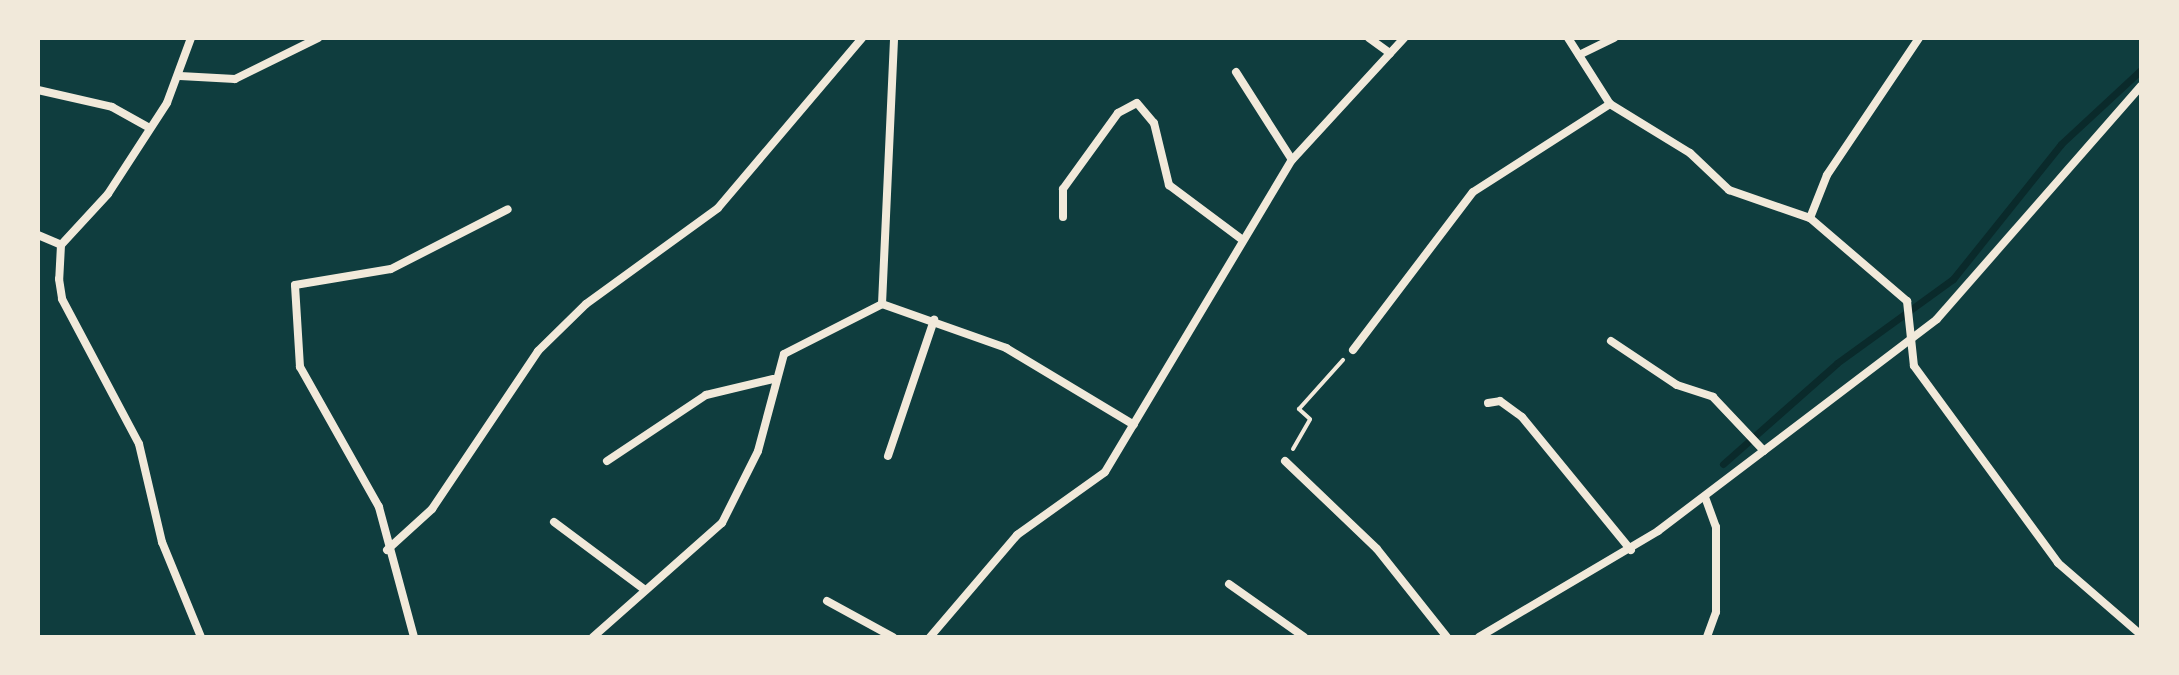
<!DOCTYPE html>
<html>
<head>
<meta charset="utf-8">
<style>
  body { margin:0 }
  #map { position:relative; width:2179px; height:675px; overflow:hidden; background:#0f3d3e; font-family:Lato,sans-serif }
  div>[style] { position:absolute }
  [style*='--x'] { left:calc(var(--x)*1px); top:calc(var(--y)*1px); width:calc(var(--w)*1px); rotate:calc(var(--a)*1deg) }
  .stream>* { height:7px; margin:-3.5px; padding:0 3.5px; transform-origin:3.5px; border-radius:3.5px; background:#0a2a2b }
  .path>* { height:4px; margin:-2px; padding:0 2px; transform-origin:2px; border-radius:2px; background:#f1e9da }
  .minor>* { height:8px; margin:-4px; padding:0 4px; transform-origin:4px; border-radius:4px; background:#f1e9da }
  span { translate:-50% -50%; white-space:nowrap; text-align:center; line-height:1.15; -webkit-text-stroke:6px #f1e9da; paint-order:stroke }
  .frame { position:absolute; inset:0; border:40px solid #f1e9da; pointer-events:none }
</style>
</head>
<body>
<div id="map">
  <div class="stream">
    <i style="--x:1723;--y:464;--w:152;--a:-41.5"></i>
    <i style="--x:1837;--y:363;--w:143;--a:-35.9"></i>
    <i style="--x:1953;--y:279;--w:173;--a:-51.3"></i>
    <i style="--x:2061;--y:144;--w:109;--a:-42.8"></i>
  </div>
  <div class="path">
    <i style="--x:1293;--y:449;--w:34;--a:-60"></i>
    <i style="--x:1310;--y:419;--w:15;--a:-138"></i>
    <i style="--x:1299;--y:409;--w:66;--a:-48.1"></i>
  </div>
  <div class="minor">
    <i style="--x:191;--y:38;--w:69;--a:110.3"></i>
    <i style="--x:167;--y:103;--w:108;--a:123"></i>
    <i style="--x:108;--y:194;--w:69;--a:132.7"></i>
    <i style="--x:61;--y:245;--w:34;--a:93"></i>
    <i style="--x:59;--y:279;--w:20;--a:81"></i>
    <i style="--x:62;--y:299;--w:164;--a:62"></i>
    <i style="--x:139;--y:444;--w:101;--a:76.8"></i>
    <i style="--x:162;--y:542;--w:103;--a:67.7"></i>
    <i style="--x:1369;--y:38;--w:26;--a:36"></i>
    <i style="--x:1568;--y:38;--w:78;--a:57.5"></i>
    <i style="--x:1610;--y:104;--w:94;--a:31.5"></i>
    <i style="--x:1690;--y:153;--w:54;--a:43.5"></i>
    <i style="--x:1729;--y:190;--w:86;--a:19.1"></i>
    <i style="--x:1810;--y:218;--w:128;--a:40.6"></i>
    <i style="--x:1907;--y:301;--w:65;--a:83.9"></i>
    <i style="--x:1914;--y:366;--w:244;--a:53.8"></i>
    <i style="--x:2058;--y:563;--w:110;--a:40.9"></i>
    <i style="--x:1579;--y:55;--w:39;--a:-26"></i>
    <i style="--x:1236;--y:72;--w:104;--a:57.5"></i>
    <i style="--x:180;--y:76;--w:55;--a:3.1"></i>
    <i style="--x:235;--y:79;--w:93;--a:-26.3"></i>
    <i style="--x:38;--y:90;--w:76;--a:12.9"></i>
    <i style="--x:112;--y:107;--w:39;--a:29"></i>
    <i style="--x:1063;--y:217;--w:28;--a:-90"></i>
    <i style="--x:1063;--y:189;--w:94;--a:-54.1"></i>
    <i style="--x:1118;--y:113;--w:21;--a:-28"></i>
    <i style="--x:1137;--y:103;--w:26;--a:50"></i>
    <i style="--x:1154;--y:123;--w:64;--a:76.4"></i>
    <i style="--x:1169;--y:185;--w:89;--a:36.7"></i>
    <i style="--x:1810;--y:218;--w:46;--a:-68.4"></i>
    <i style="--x:1827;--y:175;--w:165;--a:-56.1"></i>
    <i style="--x:38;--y:235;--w:25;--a:23"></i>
    <i style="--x:882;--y:304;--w:132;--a:19.5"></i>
    <i style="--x:1006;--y:348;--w:149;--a:31"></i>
    <i style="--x:1611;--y:341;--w:79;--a:33.7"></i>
    <i style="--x:1677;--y:385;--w:38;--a:18"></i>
    <i style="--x:1713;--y:397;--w:74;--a:46.6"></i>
    <i style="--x:1353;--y:350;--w:198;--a:-52.8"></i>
    <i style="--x:1473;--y:192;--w:163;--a:-32.7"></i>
    <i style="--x:1488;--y:403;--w:12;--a:-9"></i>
    <i style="--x:1500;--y:401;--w:27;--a:36"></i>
    <i style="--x:1522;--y:417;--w:172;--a:50.7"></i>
    <i style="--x:888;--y:456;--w:144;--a:-71.3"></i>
    <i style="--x:607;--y:461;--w:119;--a:-33.7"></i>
    <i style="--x:706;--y:395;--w:69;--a:-13.4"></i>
    <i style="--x:1285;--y:461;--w:127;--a:43.7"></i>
    <i style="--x:1377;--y:549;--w:112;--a:51.5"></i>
    <i style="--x:1705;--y:497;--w:32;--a:70"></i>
    <i style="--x:1716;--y:527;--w:85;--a:90"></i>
    <i style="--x:1716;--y:612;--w:27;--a:110"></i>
    <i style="--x:554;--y:522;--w:112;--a:36.7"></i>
    <i style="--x:387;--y:550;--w:61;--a:-42.3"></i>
    <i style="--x:432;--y:509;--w:190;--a:-56.1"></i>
    <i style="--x:538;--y:351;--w:67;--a:-44.4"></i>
    <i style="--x:586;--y:304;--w:163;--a:-36"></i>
    <i style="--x:718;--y:208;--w:223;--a:-49.7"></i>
    <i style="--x:1229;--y:584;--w:92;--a:35.2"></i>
    <i style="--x:827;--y:601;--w:75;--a:28.6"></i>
    <i style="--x:414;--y:637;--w:135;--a:-105.1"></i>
    <i style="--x:379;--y:507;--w:161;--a:-119.4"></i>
    <i style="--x:300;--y:367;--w:82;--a:-93.5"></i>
    <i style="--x:295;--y:285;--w:97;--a:-9.5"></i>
    <i style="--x:391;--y:269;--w:131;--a:-27.1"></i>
    <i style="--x:593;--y:637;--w:172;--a:-41.5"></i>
    <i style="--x:722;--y:523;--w:80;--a:-63.4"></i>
    <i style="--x:758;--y:451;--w:100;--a:-75"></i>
    <i style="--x:784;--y:354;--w:110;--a:-27"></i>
    <i style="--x:882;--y:304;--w:266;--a:-87.4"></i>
    <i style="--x:930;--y:637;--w:134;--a:-49.5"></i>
    <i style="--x:1017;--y:535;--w:108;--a:-35.6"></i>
    <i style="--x:1105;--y:472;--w:364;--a:-59.1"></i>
    <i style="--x:1292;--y:160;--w:166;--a:-47.4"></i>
    <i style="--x:1479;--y:637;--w:208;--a:-30.6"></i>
    <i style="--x:1658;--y:531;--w:350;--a:-37.2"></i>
    <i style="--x:1937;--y:319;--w:310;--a:-48.8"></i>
  </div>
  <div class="frame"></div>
</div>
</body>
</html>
